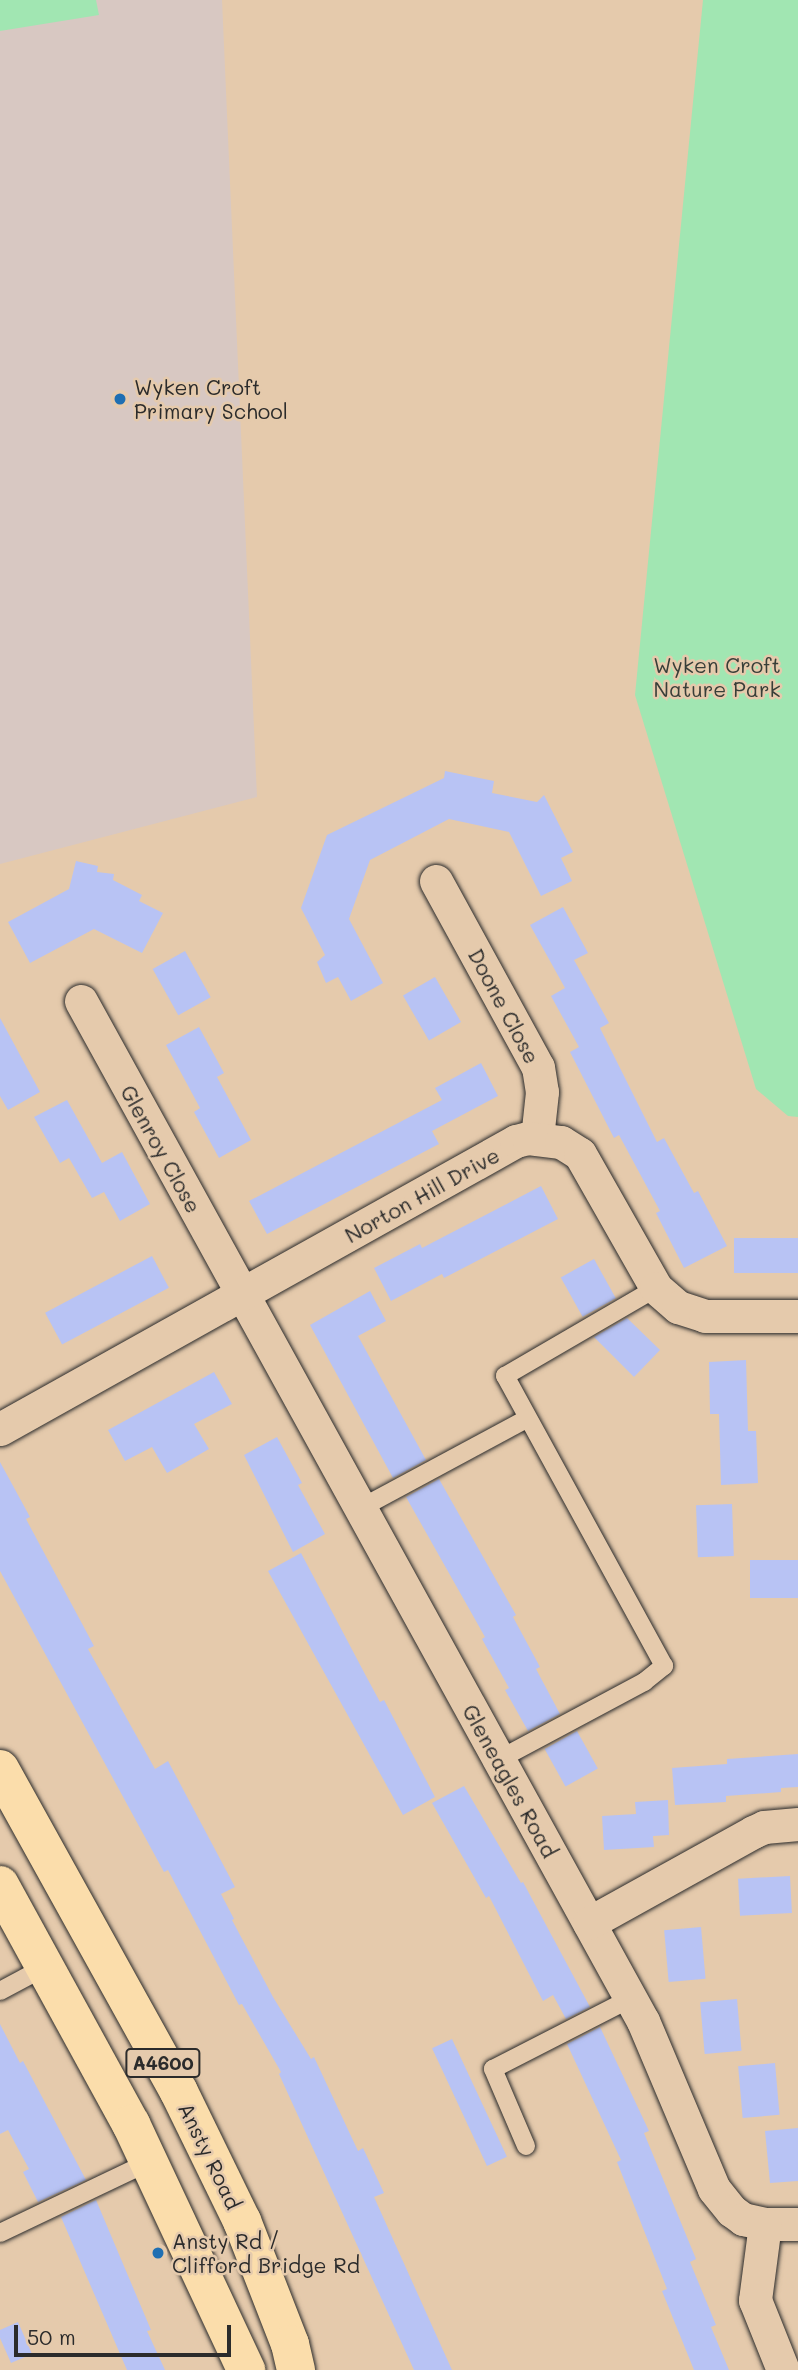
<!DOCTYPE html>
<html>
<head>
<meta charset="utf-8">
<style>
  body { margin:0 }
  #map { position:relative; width:798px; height:2370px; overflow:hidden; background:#e5caac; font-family:Mali,sans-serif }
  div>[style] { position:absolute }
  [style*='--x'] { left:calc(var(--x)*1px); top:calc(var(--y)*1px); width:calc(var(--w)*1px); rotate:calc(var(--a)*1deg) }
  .built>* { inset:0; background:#d8c8c2 }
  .green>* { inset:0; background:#a1e6b2 }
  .building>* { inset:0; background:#b8c3f4; transform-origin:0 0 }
  .roads { filter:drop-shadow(0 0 2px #2b2b2b) drop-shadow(0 0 2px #2b2b2b) }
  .service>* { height:18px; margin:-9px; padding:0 9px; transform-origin:9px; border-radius:9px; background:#e5caac }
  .minor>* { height:33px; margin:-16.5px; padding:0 16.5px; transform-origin:16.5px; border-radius:16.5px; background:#e5caac }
  .trunk>* { height:38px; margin:-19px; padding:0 19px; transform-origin:19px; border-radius:19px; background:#fbddab }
  .dots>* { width:19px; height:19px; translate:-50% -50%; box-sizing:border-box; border:4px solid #e5caac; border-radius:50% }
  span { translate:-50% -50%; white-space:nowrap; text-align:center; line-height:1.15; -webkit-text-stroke:5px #e5caac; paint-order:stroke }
  .shield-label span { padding:2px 5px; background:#e5caac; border:2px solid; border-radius:5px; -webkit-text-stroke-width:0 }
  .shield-label { font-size:19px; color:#2b2b2b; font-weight:700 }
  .poi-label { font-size:21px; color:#2b2b2b }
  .left { translate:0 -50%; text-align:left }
  .park-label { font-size:21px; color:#373e38 }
  .street-label { font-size:21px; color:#2b2b2b }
  .scale { position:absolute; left:14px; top:2325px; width:217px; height:32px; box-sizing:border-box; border:4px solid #2b2b2b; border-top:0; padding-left:9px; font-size:21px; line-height:24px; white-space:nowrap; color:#2b2b2b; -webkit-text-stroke:5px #e5caac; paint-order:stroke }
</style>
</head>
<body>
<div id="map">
  <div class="built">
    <i style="clip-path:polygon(0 0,222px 0,257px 797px,0 864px)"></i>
  </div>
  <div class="green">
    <i style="clip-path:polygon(0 0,96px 0,99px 15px,0 31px)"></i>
    <i style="clip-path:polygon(703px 0,798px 0,798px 1117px,788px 1116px,756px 1089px,635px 695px)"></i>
  </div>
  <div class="building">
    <i style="clip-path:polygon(445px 771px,494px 781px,492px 793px,537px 802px,544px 795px,573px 852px,561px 858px,572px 881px,541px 896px,509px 832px,449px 819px,370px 860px,349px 919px,383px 983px,351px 1001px,338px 977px,326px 983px,317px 962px,325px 955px,301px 908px,327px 835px,444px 778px)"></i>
    <i style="clip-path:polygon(76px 861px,98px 866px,97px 872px,114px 874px,113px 880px,142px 895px,139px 901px,163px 913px,142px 953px,94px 929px,30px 963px,8px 922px,69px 889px)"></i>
    <i style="clip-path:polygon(563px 907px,588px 953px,574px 960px,609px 1023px,600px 1028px,657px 1142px,664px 1138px,694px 1193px,698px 1191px,727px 1246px,684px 1268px,656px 1213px,660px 1211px,619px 1135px,614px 1138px,570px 1052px,579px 1047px,551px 996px,565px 988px,530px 925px)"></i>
    <i style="left:185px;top:951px;width:53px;height:37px;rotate:61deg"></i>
    <i style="left:435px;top:977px;width:52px;height:37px;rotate:60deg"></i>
    <i style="clip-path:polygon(0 1018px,40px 1092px,8px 1110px,0 1096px)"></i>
    <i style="clip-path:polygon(199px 1027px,224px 1073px,217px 1077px,251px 1140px,219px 1158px,194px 1112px,200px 1108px,166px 1045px)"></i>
    <i style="clip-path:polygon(481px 1063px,498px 1096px,432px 1131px,439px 1144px,267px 1234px,249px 1201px,442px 1100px,435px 1088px)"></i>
    <i style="clip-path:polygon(67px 1100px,102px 1163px,122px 1152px,150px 1204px,120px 1221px,104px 1192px,92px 1198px,69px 1158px,60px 1163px,34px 1117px)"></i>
    <i style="clip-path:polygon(541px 1186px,558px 1219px,444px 1278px,442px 1274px,391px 1301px,374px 1268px,420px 1244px,422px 1248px)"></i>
    <i style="left:798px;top:1238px;width:35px;height:64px;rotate:90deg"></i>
    <i style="left:152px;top:1256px;width:36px;height:121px;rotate:62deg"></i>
    <i style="left:594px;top:1259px;width:45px;height:38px;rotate:61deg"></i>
    <i style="clip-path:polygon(370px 1291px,386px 1321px,358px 1336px,426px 1460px,393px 1478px,310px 1325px)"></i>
    <i style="clip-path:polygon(627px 1318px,660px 1350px,634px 1377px,594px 1337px)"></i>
    <i style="clip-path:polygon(746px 1360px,748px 1431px,756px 1431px,758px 1483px,721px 1485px,719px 1414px,710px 1414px,709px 1362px)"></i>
    <i style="clip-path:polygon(214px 1372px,232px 1404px,194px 1424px,209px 1449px,167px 1473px,152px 1447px,125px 1461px,108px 1430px)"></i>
    <i style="clip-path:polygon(277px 1437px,302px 1483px,298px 1485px,325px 1534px,293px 1552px,244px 1455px)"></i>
    <i style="clip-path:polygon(0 1462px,30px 1517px,26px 1519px,94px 1646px,88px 1649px,155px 1769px,168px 1761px,235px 1887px,221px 1894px,234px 1919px,232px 1920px,273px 1997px,311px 2059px,314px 2057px,358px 2151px,363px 2148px,384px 2193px,374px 2197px,452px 2370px,414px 2370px,279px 2074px,281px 2072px,242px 2004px,239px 2005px,168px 1870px,164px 1872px,0 1571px)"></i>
    <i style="clip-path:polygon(439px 1479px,516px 1615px,513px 1617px,540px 1667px,536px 1669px,560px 1714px,528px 1731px,505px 1690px,509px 1688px,482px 1639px,485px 1637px,406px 1497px)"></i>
    <i style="left:732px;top:1504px;width:52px;height:36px;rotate:88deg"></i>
    <i style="clip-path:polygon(301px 1553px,366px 1676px,380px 1702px,384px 1700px,435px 1797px,403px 1815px,268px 1571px)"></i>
    <i style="left:798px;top:1560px;width:38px;height:48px;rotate:90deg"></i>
    <i style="left:577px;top:1731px;width:43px;height:37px;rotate:61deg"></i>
    <i style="clip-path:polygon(798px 1754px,798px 1787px,781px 1788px,781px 1792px,726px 1796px,726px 1802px,675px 1805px,672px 1768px,727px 1764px,727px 1759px)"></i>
    <i style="clip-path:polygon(464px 1786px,521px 1883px,523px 1882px,590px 2007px,566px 2019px,553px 1995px,543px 2001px,489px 1896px,486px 1898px,432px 1803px)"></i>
    <i style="clip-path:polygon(668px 1800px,669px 1835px,653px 1836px,654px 1847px,604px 1850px,602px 1816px,636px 1814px,635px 1802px)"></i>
    <i style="left:790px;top:1876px;width:37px;height:52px;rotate:87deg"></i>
    <i style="left:701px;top:1927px;width:52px;height:37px;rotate:85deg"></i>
    <i style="left:737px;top:1999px;width:52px;height:37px;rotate:85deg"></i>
    <i style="clip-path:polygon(0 2024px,20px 2063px,23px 2061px,86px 2180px,38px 2202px,23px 2172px,29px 2169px,8px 2130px,0 2134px)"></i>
    <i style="clip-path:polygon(600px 2027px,649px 2131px,644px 2133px,696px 2259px,690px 2262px,716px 2325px,711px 2327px,729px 2370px,694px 2370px,662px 2291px,667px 2289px,617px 2162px,621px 2160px,567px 2044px)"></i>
    <i style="left:452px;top:2039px;width:130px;height:22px;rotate:65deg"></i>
    <i style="left:775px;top:2063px;width:52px;height:37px;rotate:85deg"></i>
    <i style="clip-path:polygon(798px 2128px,798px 2181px,770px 2183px,765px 2131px)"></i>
    <i style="clip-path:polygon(96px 2200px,151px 2330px,147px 2331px,165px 2370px,127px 2370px,61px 2217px)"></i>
    <i style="clip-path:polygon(18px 2322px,32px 2354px,11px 2363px,0 2338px,0 2330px)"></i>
  </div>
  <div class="roads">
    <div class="service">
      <i style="--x:361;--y:1508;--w:187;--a:-28.3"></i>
      <i style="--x:498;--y:1760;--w:166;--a:-28.1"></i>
      <i style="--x:644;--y:1682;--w:26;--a:-39"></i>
      <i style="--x:664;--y:1666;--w:331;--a:-118.7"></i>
      <i style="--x:505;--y:1376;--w:175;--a:-30.2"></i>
      <i style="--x:0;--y:1991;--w:51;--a:-28.1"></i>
      <i style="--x:526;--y:2146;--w:84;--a:-113.2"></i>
      <i style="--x:493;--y:2069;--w:154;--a:-27.1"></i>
      <i style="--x:0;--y:2233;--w:165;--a:-25.5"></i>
    </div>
    <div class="minor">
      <i style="--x:436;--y:881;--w:212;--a:61.3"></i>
      <i style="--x:538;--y:1067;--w:25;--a:81"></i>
      <i style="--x:542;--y:1092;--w:46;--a:96.2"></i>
      <i style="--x:81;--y:1001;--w:1165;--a:61.15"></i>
      <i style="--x:643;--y:2021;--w:182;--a:67.1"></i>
      <i style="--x:714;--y:2189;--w:28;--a:51"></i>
      <i style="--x:732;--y:2211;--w:14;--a:36"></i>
      <i style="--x:743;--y:2219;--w:23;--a:13"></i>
      <i style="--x:765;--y:2224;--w:33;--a:0"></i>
      <i style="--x:0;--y:1429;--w:591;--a:-29.17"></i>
      <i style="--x:516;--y:1141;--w:12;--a:-14"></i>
      <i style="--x:528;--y:1138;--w:33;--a:7"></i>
      <i style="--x:561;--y:1142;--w:22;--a:32"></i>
      <i style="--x:580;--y:1154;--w:154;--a:60.4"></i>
      <i style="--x:656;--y:1288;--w:29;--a:41"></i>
      <i style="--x:678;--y:1307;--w:28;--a:18"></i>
      <i style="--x:705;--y:1316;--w:93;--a:0"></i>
      <i style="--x:589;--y:1923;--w:188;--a:-29"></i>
      <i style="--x:753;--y:1832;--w:12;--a:-24"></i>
      <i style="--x:764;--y:1827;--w:34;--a:-5"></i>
      <i style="--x:765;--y:2224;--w:77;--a:97.5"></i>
      <i style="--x:755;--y:2300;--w:75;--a:68.2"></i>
    </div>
    <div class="trunk">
      <i style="--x:0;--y:1769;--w:369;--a:61"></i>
      <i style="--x:179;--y:2092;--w:144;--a:64"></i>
      <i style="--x:242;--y:2221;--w:132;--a:68.7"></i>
      <i style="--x:290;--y:2344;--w:27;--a:77"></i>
      <i style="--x:0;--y:1885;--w:273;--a:61.3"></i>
      <i style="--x:131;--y:2124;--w:272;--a:64.9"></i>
    </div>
  </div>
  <div class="dots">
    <i style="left:120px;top:399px;background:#1f6fb2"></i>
    <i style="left:158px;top:2253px;background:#1f6fb2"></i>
  </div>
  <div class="shield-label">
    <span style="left:163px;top:2063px">A4600</span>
  </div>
  <div class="poi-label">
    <span class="left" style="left:134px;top:399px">Wyken Croft<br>Primary School</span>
    <span class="left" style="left:172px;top:2253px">Ansty Rd /<br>Clifford Bridge Rd</span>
  </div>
  <div class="park-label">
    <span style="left:717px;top:677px">Wyken Croft<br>Nature Park</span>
  </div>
  <div class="street-label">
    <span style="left:504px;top:1006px;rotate:62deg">Doone Close</span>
    <span style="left:161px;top:1149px;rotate:61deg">Glenroy Close</span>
    <span style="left:422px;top:1195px;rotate:-29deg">Norton Hill Drive</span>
    <span style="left:510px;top:1781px;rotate:61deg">Gleneagles Road</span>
    <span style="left:210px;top:2156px;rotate:64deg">Ansty Road</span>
  </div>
  <div class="scale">50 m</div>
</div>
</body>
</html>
